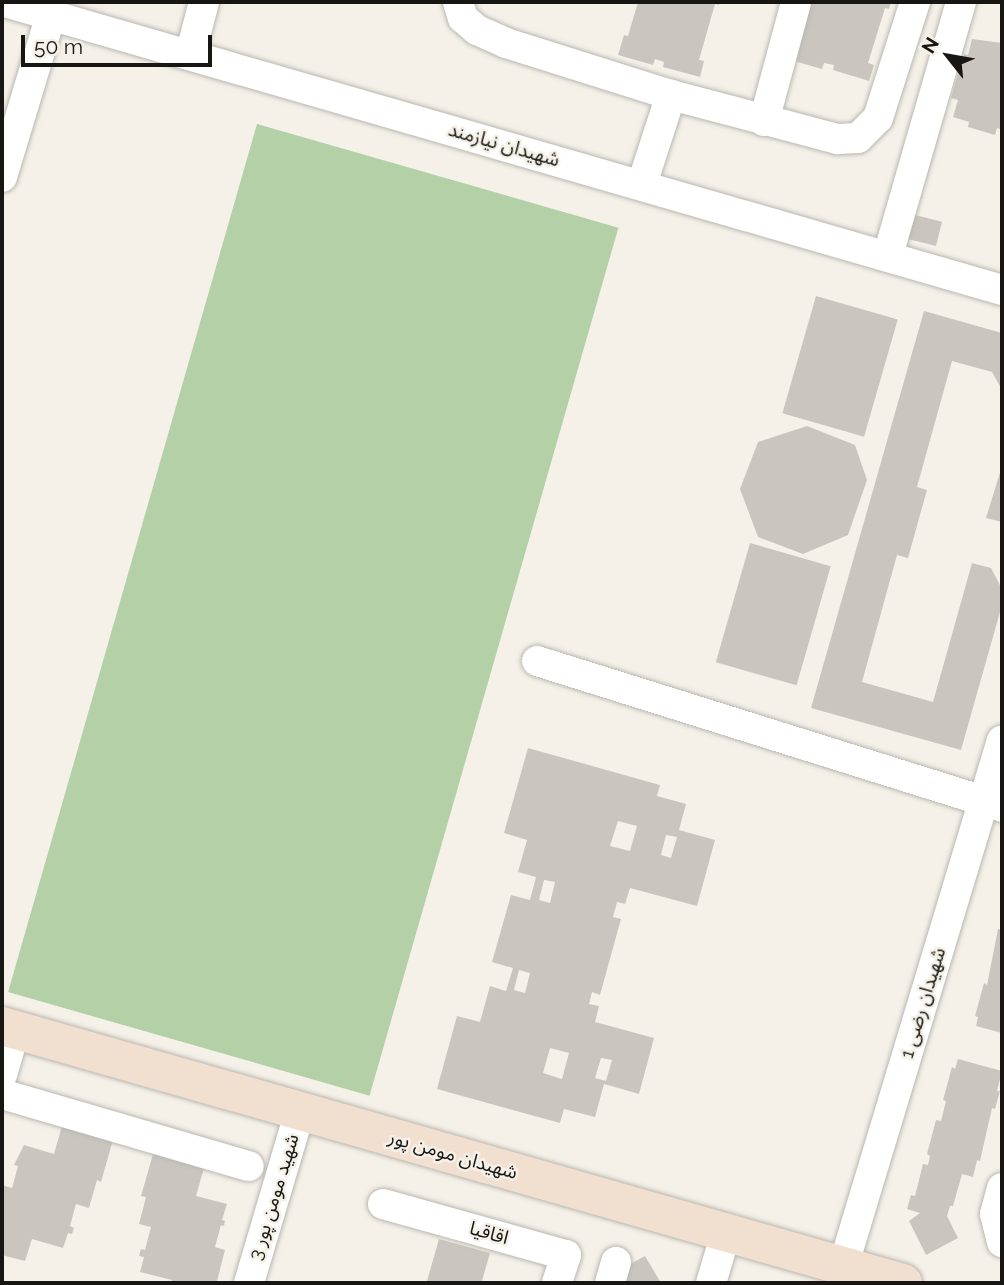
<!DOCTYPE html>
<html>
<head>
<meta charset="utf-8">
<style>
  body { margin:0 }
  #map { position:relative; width:1004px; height:1285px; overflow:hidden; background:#f5f1e9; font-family:Raleway,"Noto Sans Arabic",sans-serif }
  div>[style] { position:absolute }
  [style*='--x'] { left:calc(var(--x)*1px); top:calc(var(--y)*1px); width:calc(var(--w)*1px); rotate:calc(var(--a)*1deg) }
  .green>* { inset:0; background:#b3d0a7; transform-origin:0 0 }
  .building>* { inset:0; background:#cac6bf; transform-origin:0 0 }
  .roads { filter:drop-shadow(0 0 2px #bab7b0) drop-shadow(0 0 2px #bab7b0) }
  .street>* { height:30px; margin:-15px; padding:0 15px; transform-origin:15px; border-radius:15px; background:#fff }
  .secondary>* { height:38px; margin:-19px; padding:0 19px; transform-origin:19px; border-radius:19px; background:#f1dfd0 }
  span { translate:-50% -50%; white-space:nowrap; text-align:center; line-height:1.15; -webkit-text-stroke:5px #f5f1e9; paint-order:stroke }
  .street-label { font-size:19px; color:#171613 }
  .frame { position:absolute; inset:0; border:4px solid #171613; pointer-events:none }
  .north { position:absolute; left:913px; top:21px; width:70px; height:70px; -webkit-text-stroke:5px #f5f1e9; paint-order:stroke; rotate:301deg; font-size:19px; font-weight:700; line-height:28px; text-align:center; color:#171613 }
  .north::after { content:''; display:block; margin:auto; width:24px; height:32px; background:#171613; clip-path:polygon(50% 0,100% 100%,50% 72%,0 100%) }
  .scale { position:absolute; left:21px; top:35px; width:191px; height:32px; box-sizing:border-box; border:4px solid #171613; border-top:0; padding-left:9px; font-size:21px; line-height:24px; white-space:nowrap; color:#171613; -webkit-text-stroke:5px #f5f1e9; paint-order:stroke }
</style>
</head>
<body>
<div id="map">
  <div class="green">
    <i style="left:257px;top:124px;width:376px;height:903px;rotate:16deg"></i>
  </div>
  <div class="building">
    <i style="clip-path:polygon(638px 2px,720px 2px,719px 5px,715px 4px,699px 60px,704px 61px,700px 77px,663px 67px,664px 62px,655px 59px,653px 65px,618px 55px,624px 35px,628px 36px)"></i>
    <i style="clip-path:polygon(809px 2px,891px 2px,889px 9px,885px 8px,868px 63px,874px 65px,869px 81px,833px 70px,834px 65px,824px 63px,822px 69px,787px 59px)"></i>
    <i style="clip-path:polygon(972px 39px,1002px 43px,1002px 130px,997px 128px,995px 135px,968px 127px,969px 122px,953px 117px,958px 100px,951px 98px,964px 54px,968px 55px)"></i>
    <i style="left:911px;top:214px;width:32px;height:25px;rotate:14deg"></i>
    <i style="left:816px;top:296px;width:85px;height:122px;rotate:16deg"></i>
    <i style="clip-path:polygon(924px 311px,1002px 333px,1002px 390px,992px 372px,952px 361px,917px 487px,927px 490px,908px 558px,897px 555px,862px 682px,933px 702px,972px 563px,991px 568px,1002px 589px,1002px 605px,961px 750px,811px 708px)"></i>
    <i style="clip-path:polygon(807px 426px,855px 445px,867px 480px,848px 535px,803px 554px,758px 537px,740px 489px,758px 442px)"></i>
    <i style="clip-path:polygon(1002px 466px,1002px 522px,986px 518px)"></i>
    <i style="left:750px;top:543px;width:84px;height:124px;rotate:16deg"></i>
    <i style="clip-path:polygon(evenodd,528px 748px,660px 785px,657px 796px,686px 804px,679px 830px,715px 840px,697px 906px,630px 888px,625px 904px,617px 902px,613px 917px,621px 919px,600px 995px,592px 992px,589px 1004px,599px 1006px,595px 1022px,654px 1038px,639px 1094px,604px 1084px,595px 1117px,564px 1109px,560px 1123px,437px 1089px,457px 1016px,480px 1022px,490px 986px,506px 991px,513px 968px,492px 962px,511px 895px,530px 900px,536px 877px,518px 872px,527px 840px,504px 833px,528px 748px,618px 821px,637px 826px,630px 851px,610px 846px,618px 821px,528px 748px,666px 835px,677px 837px,671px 858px,661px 855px,666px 835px,528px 748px,544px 880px,555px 882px,550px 903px,539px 900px,544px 880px,528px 748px,519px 970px,530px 973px,525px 993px,514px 990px,519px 970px,528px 748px,550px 1048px,569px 1053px,562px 1079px,543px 1073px,550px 1048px,528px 748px,601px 1058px,612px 1060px,606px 1081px,595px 1078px,601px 1058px)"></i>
    <i style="clip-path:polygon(998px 929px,1002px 930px,1002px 1033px,976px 1026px,978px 1017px,975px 1016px,984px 983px,987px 985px)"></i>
    <i style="clip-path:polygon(958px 1059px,1002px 1071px,997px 1091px,1000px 1091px,995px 1109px,992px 1108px,980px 1161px,977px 1160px,973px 1177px,962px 1174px,953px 1206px,950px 1206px,947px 1216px,958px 1238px,926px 1255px,909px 1221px,920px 1213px,907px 1209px,911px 1195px,915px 1196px,923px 1164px,928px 1165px,930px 1156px,927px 1154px,936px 1120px,941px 1121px,946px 1101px,943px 1100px,952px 1067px,955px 1069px)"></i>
    <i style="clip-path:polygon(62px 1126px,113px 1140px,101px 1182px,97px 1180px,89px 1208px,76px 1204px,70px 1226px,74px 1228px,72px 1234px,68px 1233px,63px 1248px,32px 1239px,25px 1261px,2px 1255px,2px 1185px,12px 1188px,18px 1166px,14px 1165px,24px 1145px,54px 1154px)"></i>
    <i style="clip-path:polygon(153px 1154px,204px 1168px,196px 1196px,227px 1204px,222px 1220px,225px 1221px,224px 1226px,221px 1225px,215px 1247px,225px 1250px,217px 1281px,223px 1283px,171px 1283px,172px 1280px,140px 1272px,144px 1257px,139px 1256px,141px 1249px,145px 1250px,151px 1227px,139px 1224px,146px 1197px,141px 1196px)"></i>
    <i style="clip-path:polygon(439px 1239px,490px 1253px,482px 1281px,487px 1283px,427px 1281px)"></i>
    <i style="clip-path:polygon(645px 1256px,661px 1283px,622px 1283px,616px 1272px)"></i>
  </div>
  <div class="roads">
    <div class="street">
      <i style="--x:5;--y:2;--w:1038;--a:16.11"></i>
      <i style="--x:458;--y:2;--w:17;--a:73"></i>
      <i style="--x:463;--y:18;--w:18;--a:41"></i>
      <i style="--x:477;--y:30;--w:32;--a:24"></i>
      <i style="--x:506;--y:43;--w:173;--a:17.5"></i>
      <i style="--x:671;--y:95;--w:173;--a:14.8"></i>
      <i style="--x:838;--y:139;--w:20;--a:-3"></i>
      <i style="--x:858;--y:138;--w:28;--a:-45"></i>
      <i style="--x:878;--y:118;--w:122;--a:-72.3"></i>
      <i style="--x:190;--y:55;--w:55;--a:-75.2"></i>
      <i style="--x:764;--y:121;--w:123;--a:-74.9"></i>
      <i style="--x:2;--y:177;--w:169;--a:-73.2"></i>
      <i style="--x:642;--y:184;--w:94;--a:-72"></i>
      <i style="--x:888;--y:255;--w:263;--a:-73.9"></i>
      <i style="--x:537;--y:661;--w:487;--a:17.4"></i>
      <i style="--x:2;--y:1075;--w:47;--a:-73.9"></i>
      <i style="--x:2;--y:1094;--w:257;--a:16.3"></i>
      <i style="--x:1002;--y:1188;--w:27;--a:105"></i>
      <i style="--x:995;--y:1214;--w:29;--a:76"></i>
      <i style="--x:383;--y:1204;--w:190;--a:15.6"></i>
      <i style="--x:566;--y:1255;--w:29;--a:108"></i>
      <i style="--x:843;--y:1267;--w:550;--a:-73.21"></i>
      <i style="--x:249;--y:1283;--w:179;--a:-73.5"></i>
      <i style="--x:610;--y:1283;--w:22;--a:-74"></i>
      <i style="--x:711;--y:1283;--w:52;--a:-73.3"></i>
    </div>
    <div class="secondary">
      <i style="--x:2;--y:1026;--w:937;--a:15.92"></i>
    </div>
  </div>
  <div class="street-label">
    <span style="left:504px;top:145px;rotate:16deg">شهیدان نیازمند</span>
    <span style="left:923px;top:1003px;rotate:-73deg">شهیدان رضی 1</span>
    <span style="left:453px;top:1155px;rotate:16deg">شهیدان مومن پور</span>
    <span style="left:274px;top:1197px;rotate:-73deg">شهید مومن پور 3</span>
    <span style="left:489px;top:1233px;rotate:16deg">اقاقیا</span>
  </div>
  <div class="frame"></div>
  <div class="north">N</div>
  <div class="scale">50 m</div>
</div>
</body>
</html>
